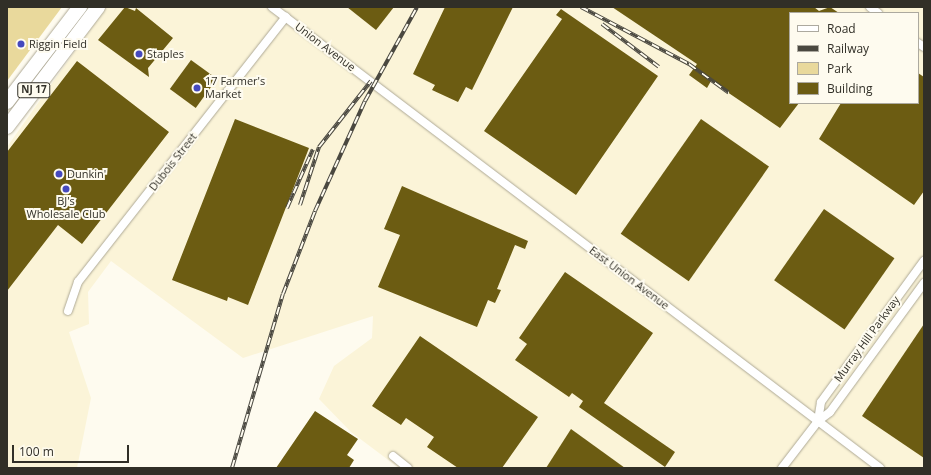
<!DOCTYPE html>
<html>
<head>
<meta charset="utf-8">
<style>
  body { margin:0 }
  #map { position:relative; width:931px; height:475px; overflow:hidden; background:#fefbef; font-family:"Open Sans",sans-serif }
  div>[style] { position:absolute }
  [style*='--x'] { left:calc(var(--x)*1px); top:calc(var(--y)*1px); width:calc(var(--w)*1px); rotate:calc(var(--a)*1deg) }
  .built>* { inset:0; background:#fbf4d8 }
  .green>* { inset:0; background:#e9d99c }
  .building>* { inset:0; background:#6c5c12; transform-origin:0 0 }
  .roads { filter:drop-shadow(0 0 1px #aea996) drop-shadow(0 0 1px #aea996) }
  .minor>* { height:8px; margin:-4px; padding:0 4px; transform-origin:4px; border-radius:4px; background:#fff }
  .trunk>* { height:14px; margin:-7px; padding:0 7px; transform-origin:7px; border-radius:7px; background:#fff }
  .rail>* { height:4px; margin-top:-2px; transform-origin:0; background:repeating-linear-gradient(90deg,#fefbef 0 8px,#4a4840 0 16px); box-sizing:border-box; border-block:1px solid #4a4840 }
  .dots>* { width:11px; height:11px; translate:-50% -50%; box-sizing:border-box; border:2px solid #fefbef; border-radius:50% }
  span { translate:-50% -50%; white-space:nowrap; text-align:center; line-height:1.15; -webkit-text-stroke:4px #fefbef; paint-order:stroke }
  .shield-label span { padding:1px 3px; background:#fefbef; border:1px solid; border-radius:3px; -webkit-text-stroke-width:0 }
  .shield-label { font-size:10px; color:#312f27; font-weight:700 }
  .poi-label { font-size:11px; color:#312f27 }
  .left { translate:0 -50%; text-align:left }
  .street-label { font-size:11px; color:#312f27 }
  .frame { position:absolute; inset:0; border:8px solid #312f27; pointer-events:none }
  .legend { position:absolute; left:789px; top:12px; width:130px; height:92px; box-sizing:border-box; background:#fefbef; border:1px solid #aca99f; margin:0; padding:5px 7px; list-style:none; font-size:12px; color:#312f27 }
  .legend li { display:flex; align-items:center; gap:8px; height:20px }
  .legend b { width:20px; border:1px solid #aca99f }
  .scale { position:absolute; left:12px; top:445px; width:117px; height:18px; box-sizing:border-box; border:2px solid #312f27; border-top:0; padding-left:5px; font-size:12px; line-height:14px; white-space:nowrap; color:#312f27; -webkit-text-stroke:3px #fefbef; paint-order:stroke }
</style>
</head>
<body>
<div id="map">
  <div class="built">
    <i style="clip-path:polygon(evenodd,106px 7px,924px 7px,924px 468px,399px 468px,351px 432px,319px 399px,334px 366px,372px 338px,373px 316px,243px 358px,111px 261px,88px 292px,89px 324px,69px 332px,91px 398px,77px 468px,7px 468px,7px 147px,106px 7px,790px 13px,918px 13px,918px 103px,790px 103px,790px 13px)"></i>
  </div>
  <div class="green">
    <i style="clip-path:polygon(7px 7px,62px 7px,7px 81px)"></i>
  </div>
  <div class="building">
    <i style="clip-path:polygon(125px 7px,135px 11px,136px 8px,173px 38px,148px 68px,149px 77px,98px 40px)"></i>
    <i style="clip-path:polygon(347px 7px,394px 7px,376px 30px)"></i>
    <i style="clip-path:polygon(445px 7px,513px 7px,472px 90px,466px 87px,458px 102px,432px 90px,435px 85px,413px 74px)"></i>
    <i style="clip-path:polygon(612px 7px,814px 7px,819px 11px,830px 7px,839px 13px,790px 13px,790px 103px,799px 103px,780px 128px,711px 81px,707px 88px,689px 75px,697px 64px)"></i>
    <i style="clip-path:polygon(561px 9px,658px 76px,576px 195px,484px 131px,562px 19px,556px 15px)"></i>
    <i style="left:191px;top:60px;width:32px;height:36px;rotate:36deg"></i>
    <i style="clip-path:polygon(77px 61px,169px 132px,82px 244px,58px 225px,7px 291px,7px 152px)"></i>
    <i style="clip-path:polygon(918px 73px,924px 77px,924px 191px,914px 205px,819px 139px,841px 103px,918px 103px)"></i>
    <i style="clip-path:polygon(235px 119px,309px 148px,248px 305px,228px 297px,227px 301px,172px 280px)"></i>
    <i style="left:701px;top:119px;width:83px;height:140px;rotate:35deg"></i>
    <i style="clip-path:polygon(402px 186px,528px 241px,525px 249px,515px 245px,497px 289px,501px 290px,495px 303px,488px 300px,477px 327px,378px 287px,400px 235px,384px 229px)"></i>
    <i style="left:824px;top:209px;width:86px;height:87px;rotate:35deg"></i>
    <i style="clip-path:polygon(565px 272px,653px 333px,604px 403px,675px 452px,665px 467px,579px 407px,583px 401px,572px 393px,569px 397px,515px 360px,527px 344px,519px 338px)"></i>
    <i style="clip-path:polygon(924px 324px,924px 458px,862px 416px)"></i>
    <i style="clip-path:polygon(420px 336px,538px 417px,502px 468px,458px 468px,427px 447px,434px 437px,406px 418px,401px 425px,372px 406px)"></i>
    <i style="clip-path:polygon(315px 411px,358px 439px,347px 455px,354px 460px,349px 468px,276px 468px)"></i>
    <i style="clip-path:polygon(571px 429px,625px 468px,546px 468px)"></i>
  </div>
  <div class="roads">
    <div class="minor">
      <i style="--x:272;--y:7;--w:763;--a:37.17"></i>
      <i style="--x:870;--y:7;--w:10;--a:37"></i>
      <i style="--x:918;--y:43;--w:7;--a:34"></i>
      <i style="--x:68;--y:311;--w:31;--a:-71"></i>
      <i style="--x:78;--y:282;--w:337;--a:-51.9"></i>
      <i style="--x:818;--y:421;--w:19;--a:-81"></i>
      <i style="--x:821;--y:402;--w:175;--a:-53.9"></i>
      <i style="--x:393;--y:456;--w:19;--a:39"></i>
      <i style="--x:782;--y:468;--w:59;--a:-52.5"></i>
      <i style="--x:818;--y:421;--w:15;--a:-37"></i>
      <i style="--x:830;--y:412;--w:160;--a:-53.9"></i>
    </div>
    <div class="trunk">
      <i style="--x:7;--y:102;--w:120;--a:-52.5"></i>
      <i style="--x:7;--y:127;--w:151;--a:-52.8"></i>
    </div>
  </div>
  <div class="rail">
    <i style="--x:581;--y:7;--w:122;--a:27.8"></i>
    <i style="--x:689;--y:64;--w:49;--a:35.9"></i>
    <i style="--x:602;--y:24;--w:71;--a:37"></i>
    <i style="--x:300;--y:205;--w:61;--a:-71.9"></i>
    <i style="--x:319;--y:147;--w:84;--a:-51.8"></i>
    <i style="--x:287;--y:208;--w:64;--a:-66.2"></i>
    <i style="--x:232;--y:468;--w:181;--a:-73.7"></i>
    <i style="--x:283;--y:294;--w:89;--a:-68.9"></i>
    <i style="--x:315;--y:211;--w:121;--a:-65.6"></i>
    <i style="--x:365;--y:101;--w:107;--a:-61"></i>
  </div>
  <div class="dots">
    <i style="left:21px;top:44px;background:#4549be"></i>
    <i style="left:139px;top:54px;background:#4549be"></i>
    <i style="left:197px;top:88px;background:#4549be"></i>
    <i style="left:59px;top:174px;background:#4549be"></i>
    <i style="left:66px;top:189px;background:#4549be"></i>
  </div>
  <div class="shield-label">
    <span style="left:34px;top:90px">NJ 17</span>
  </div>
  <div class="poi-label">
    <span class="left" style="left:29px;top:44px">Riggin Field</span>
    <span class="left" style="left:147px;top:54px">Staples</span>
    <span class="left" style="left:205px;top:88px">17 Farmer's<br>Market</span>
    <span class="left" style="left:67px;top:174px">Dunkin'</span>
    <span style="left:66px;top:208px">BJ's<br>Wholesale Club</span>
  </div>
  <div class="street-label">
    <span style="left:325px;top:47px;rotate:37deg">Union Avenue</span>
    <span style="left:173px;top:162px;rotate:-52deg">Dubois Street</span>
    <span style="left:629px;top:278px;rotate:37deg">East Union Avenue</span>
    <span style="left:867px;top:339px;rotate:-54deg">Murray Hill Parkway</span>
  </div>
  <div class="frame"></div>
  <ul class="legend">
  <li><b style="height:5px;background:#fff"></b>Road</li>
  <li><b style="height:5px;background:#4a4840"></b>Railway</li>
  <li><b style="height:11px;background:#e9d99c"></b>Park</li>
  <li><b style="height:11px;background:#6c5c12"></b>Building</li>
  </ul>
  <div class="scale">100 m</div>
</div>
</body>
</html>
